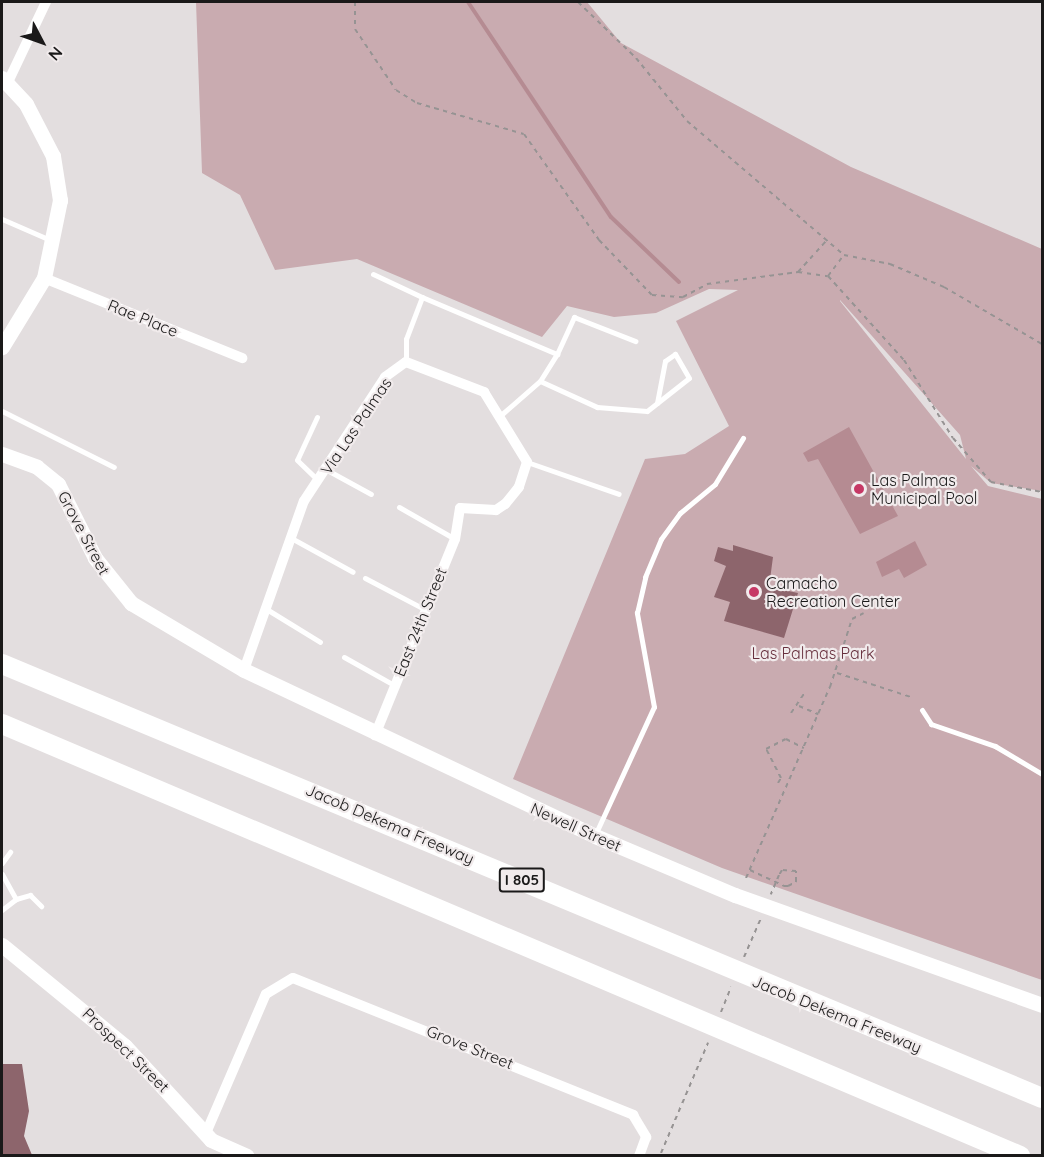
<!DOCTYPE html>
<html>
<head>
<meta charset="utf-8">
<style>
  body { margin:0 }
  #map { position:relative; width:1044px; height:1157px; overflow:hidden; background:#e3dedf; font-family:Quicksand,sans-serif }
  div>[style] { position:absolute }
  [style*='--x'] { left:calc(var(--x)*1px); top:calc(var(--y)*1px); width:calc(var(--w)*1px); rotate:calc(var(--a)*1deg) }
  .green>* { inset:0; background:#c9abb0 }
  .water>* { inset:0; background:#b58b92 }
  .stream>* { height:4px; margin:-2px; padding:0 2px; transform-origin:2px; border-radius:2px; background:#b58b92 }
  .building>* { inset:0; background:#8d656c }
  .path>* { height:2px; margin-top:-1px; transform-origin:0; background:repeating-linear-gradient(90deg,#969393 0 4.5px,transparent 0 9px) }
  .lane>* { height:5px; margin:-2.5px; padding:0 2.5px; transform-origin:2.5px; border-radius:2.5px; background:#fff }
  .street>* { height:10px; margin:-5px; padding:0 5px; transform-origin:5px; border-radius:5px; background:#fff }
  .secondary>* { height:15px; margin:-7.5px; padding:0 7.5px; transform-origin:7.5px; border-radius:7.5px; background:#fff }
  .highway>* { height:20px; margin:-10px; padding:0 10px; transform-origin:10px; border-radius:10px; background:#fff }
  .dots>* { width:16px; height:16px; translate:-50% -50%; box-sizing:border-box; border:3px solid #f1ebec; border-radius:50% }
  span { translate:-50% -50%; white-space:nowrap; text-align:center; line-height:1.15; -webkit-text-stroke:4.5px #f1ebec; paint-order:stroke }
  .shield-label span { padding:2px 4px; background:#f1ebec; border:2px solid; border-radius:4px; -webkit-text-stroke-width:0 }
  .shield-label { font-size:15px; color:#1a1919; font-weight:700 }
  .street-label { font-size:16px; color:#1a1919 }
  .poi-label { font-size:16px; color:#1a1919 }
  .left { translate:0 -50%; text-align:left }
  .park-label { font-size:16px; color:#672f3d }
  .frame { position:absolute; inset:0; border:3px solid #1a1919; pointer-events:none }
  .north { position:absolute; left:12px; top:12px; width:60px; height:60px; -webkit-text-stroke:4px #f1ebec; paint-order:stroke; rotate:131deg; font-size:16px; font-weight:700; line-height:24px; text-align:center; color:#1a1919 }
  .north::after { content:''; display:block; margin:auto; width:21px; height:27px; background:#1a1919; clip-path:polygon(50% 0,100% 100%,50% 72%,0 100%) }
</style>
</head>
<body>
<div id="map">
  <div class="green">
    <i style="clip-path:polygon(evenodd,196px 2px,587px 2px,621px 43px,851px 167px,1042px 249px,1042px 491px,991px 483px,971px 466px,988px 486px,1042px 499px,1042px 980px,722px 868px,513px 779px,645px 459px,685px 454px,729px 426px,676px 321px,738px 290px,709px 289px,656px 313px,614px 317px,567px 306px,542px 337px,357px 259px,275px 270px,240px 195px,202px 173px,196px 2px,840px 300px,960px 435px,966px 459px,840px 301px,840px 300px)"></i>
  </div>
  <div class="water">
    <i style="clip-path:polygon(849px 427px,898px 516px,860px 534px,818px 459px,808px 462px,803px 453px)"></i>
    <i style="clip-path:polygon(915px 541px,927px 565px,904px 578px,899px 569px,882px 577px,876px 562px)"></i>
  </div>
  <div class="stream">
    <i style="--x:468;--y:2;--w:258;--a:56.4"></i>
    <i style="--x:611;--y:217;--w:94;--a:43.7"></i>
  </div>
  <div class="building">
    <i style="clip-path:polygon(733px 545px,773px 557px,769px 587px,798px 593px,784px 638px,724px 621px,730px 602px,714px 597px,726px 566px,714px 561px,718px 547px,733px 551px)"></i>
    <i style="clip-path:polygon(2px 1064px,22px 1064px,29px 1111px,24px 1136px,32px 1155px,2px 1155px)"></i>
  </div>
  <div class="path">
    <i style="--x:355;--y:2;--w:27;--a:90"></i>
    <i style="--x:355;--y:29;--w:73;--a:56.1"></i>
    <i style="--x:396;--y:90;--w:25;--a:32"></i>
    <i style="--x:417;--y:103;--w:111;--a:16.2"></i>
    <i style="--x:524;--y:134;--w:130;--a:54.7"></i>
    <i style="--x:599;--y:240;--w:76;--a:46.1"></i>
    <i style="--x:652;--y:295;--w:31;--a:4"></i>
    <i style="--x:683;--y:297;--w:27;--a:-28"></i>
    <i style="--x:707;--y:284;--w:92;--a:-7.5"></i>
    <i style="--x:798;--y:272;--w:30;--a:8"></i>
    <i style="--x:828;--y:276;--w:113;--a:47.9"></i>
    <i style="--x:904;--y:360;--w:92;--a:57.9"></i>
    <i style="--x:953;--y:438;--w:58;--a:49.2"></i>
    <i style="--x:991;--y:482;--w:52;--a:11.1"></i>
    <i style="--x:578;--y:2;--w:81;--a:44"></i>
    <i style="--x:636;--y:58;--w:81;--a:51"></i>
    <i style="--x:687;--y:121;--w:206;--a:40.5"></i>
    <i style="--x:844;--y:255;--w:47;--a:11.1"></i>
    <i style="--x:890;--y:264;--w:59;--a:23.1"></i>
    <i style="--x:944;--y:287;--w:113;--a:30.2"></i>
    <i style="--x:798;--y:272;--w:42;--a:-47.9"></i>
    <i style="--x:828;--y:276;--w:26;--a:-53"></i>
    <i style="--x:837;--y:673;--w:78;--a:18"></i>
    <i style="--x:799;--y:706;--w:21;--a:23"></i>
    <i style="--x:791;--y:713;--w:25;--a:-56"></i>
    <i style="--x:778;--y:783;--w:6;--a:-59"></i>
    <i style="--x:781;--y:778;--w:33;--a:-117"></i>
    <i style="--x:766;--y:749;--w:22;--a:-27"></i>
    <i style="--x:786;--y:739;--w:20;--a:27"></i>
    <i style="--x:750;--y:870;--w:38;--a:25"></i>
    <i style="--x:784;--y:886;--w:4;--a:0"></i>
    <i style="--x:788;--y:886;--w:9;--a:-27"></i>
    <i style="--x:796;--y:882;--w:11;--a:-90"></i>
    <i style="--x:796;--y:871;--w:14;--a:-176"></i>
    <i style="--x:782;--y:870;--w:6;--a:121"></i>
    <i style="--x:779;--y:875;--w:21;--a:113"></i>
    <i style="--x:746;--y:878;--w:209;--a:-66.3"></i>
    <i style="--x:830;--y:687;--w:71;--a:-72.1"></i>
    <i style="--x:852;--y:619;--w:13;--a:-27"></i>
    <i style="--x:744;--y:957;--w:43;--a:-66.4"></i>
    <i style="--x:721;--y:1012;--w:27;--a:-68"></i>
    <i style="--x:661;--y:1153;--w:120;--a:-66.9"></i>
  </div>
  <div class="lane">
    <i style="--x:2;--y:219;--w:52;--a:23.6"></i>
    <i style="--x:373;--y:274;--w:54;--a:25.1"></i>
    <i style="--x:406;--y:362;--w:23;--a:-90"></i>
    <i style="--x:406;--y:339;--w:45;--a:-69.1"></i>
    <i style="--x:422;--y:297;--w:147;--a:22.9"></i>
    <i style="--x:557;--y:354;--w:41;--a:-65.3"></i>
    <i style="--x:574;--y:317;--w:66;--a:21.5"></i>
    <i style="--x:540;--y:381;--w:63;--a:24.5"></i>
    <i style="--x:597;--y:407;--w:50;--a:4.6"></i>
    <i style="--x:647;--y:411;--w:53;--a:-38.2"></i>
    <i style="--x:689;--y:378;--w:28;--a:-120"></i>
    <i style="--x:675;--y:354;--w:12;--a:145"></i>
    <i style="--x:665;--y:361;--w:43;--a:100.8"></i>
    <i style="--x:2;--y:411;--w:125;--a:26.6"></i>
    <i style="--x:502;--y:414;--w:50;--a:-41"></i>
    <i style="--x:540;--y:381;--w:32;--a:-58"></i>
    <i style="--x:317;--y:417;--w:47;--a:114.9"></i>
    <i style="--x:297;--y:460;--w:29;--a:44"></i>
    <i style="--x:527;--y:462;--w:97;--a:19.2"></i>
    <i style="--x:327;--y:470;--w:50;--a:28.6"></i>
    <i style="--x:399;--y:507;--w:64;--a:29.7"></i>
    <i style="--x:293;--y:539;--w:68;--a:28.8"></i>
    <i style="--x:365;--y:578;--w:67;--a:27.7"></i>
    <i style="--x:268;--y:610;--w:61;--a:31.6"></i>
    <i style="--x:344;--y:657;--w:57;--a:29.2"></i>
    <i style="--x:922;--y:710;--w:17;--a:57"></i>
    <i style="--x:931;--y:724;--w:68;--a:19"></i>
    <i style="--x:995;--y:746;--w:55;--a:30.8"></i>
    <i style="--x:595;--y:835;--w:141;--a:-65.3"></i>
    <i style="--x:654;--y:707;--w:96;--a:-100.3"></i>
    <i style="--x:637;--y:613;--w:37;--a:-77"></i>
    <i style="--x:645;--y:577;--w:41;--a:-67.2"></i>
    <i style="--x:661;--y:539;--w:32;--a:-54"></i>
    <i style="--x:680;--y:513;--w:45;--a:-39.6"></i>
    <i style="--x:715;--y:484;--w:54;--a:-58.7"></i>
    <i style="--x:2;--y:863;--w:14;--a:-54"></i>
    <i style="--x:2;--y:874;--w:29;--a:61"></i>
    <i style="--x:16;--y:899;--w:18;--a:142"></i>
    <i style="--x:16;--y:899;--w:15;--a:-16"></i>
    <i style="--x:30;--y:895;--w:16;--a:45"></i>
  </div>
  <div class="street">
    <i style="--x:8;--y:82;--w:89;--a:-64.6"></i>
    <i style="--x:44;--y:278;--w:214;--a:22"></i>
    <i style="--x:244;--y:670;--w:179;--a:-70.5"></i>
    <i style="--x:304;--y:501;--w:148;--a:-56.8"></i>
    <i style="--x:385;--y:377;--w:26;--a:-36"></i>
    <i style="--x:406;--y:362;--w:84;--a:21"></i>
    <i style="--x:484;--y:392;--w:82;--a:58.4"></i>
    <i style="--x:527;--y:462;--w:26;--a:108"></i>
    <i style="--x:519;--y:487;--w:22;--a:129"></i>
    <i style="--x:505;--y:504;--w:11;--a:146"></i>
    <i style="--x:496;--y:510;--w:36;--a:-177"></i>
    <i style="--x:460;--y:508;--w:31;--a:99"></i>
    <i style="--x:455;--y:539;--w:212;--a:112.2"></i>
    <i style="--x:206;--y:1133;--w:151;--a:-66.7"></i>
    <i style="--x:266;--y:994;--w:31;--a:-31"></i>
    <i style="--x:293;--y:978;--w:367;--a:21.9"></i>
    <i style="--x:633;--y:1115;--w:26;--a:59"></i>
    <i style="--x:646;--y:1137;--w:20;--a:110"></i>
  </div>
  <div class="secondary">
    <i style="--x:2;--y:78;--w:35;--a:47"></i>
    <i style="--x:26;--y:104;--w:59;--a:62.6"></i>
    <i style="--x:53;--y:156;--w:45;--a:81"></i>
    <i style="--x:60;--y:200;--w:80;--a:101.6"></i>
    <i style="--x:44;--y:278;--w:81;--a:121.3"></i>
    <i style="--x:2;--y:454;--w:37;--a:20"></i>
    <i style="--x:37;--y:467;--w:27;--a:39"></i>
    <i style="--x:58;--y:484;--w:83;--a:63.4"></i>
    <i style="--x:95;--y:558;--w:58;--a:51.3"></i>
    <i style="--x:131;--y:603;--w:131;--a:30.7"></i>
    <i style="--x:244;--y:670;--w:388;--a:25.3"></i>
    <i style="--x:595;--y:836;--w:152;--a:22.9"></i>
    <i style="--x:735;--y:895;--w:326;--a:19.7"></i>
    <i style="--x:2;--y:945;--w:159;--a:39.4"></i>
    <i style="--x:125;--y:1046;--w:127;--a:47.5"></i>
    <i style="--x:211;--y:1140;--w:39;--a:24"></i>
  </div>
  <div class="highway">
    <i style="--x:2;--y:664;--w:1127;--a:22.65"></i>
    <i style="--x:2;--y:724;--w:1106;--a:22.99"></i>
  </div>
  <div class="dots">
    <i style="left:859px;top:489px;background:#c63865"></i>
    <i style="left:754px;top:592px;background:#c63865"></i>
  </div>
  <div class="shield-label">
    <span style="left:522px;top:880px">I 805</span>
  </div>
  <div class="street-label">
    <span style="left:143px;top:318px;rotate:22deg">Rae Place</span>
    <span style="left:356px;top:426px;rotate:-56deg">Via Las Palmas</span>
    <span style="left:84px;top:533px;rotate:62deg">Grove Street</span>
    <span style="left:420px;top:622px;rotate:-68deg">East 24th Street</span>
    <span style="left:390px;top:824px;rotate:23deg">Jacob Dekema Freeway</span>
    <span style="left:576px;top:827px;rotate:24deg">Newell Street</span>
    <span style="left:837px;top:1014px;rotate:22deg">Jacob Dekema Freeway</span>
    <span style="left:470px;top:1047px;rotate:22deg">Grove Street</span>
    <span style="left:126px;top:1050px;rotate:44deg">Prospect Street</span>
  </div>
  <div class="poi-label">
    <span class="left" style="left:871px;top:489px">Las Palmas<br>Municipal Pool</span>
    <span class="left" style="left:766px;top:592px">Camacho<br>Recreation Center</span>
  </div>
  <div class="park-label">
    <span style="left:813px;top:653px">Las Palmas Park</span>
  </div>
  <div class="frame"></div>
  <div class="north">N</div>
</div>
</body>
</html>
